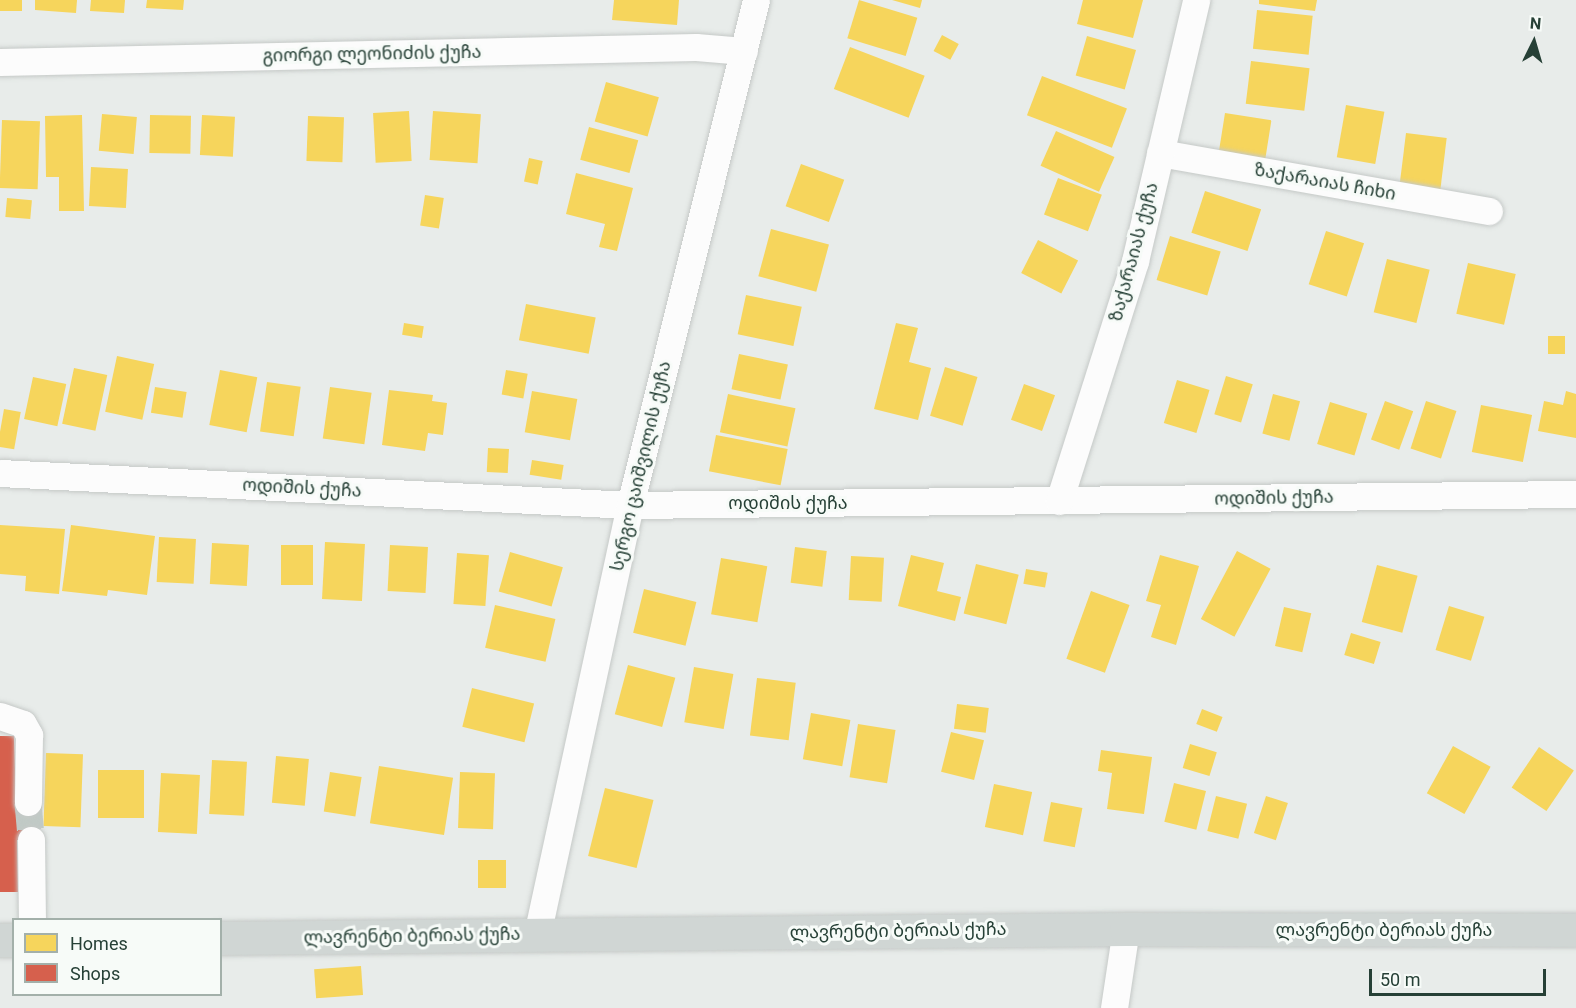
<!DOCTYPE html>
<html>
<head>
<meta charset="utf-8">
<style>
  body { margin:0 }
  #map { position:relative; width:1576px; height:1008px; overflow:hidden; background:#e8ecea; font-family:Roboto,"Noto Sans Georgian",sans-serif }
  div>[style] { position:absolute }
  [style*='--x'] { left:calc(var(--x)*1px); top:calc(var(--y)*1px); width:calc(var(--w)*1px); rotate:calc(var(--a)*1deg) }
  .homes>* { inset:0; background:#f6d55c; transform-origin:0 0 }
  .shops>* { inset:0; background:#d6604d }
  .minor-tunnel>* { height:27px; margin-top:-13.5px; transform-origin:0; background:repeating-linear-gradient(90deg,#c1cac6 0 27px,transparent 0 41px) }
  .roads { filter:drop-shadow(0 0 2px #c5c9c7) drop-shadow(0 0 2px #c5c9c7) }
  .minor>* { height:27px; margin:-13.5px; padding:0 13.5px; transform-origin:13.5px; border-radius:13.5px; background:#fcfcfc }
  .major>* { height:33px; margin:-16.5px; padding:0 16.5px; transform-origin:16.5px; border-radius:16.5px; background:#d0d6d4 }
  span { translate:-50% -50%; white-space:nowrap; text-align:center; line-height:1.15; -webkit-text-stroke:6px #f7fbf8; paint-order:stroke }
  .street-label { font-size:18px; color:#264036 }
  .legend { position:absolute; left:12px; top:918px; width:210px; height:78px; box-sizing:border-box; background:#f7fbf8; border:2px solid #a3b0aa; margin:0; padding:8px 10px; list-style:none; font-size:18px; color:#264036 }
  .legend li { display:flex; align-items:center; gap:12px; height:30px }
  .legend b { width:30px; border:2px solid #a3b0aa }
  .north { position:absolute; left:1504px; top:12px; width:60px; height:60px; -webkit-text-stroke:4px #f7fbf8; paint-order:stroke; rotate:5deg; font-size:16px; font-weight:700; line-height:24px; text-align:center; color:#264036 }
  .north::after { content:''; display:block; margin:auto; width:21px; height:27px; background:#264036; clip-path:polygon(50% 0,100% 100%,50% 72%,0 100%) }
  .scale { position:absolute; left:1369px; top:969px; width:177px; height:27px; box-sizing:border-box; border:3px solid #264036; border-top:0; padding-left:8px; font-size:18px; line-height:21px; white-space:nowrap; color:#264036; -webkit-text-stroke:4px #f7fbf8; paint-order:stroke }
</style>
</head>
<body>
<div id="map">
  <div class="homes">
    <i style="left:0;top:0;width:22px;height:11px"></i>
    <i style="clip-path:polygon(35px 0,77px 0,76px 13px,35px 10px)"></i>
    <i style="clip-path:polygon(91px 0,125px 0,124px 13px,90px 11px)"></i>
    <i style="clip-path:polygon(147px 0,184px 0,183px 10px,146px 8px)"></i>
    <i style="clip-path:polygon(614px 0,679px 0,677px 25px,612px 20px)"></i>
    <i style="left:859px;top:0;width:61px;height:40px;rotate:17deg"></i>
    <i style="clip-path:polygon(892px 0,922px 0,920px 8px)"></i>
    <i style="clip-path:polygon(1083px 0,1143px 0,1133px 38px,1077px 24px)"></i>
    <i style="clip-path:polygon(1259px 0,1317px 0,1315px 11px,1259px 4px)"></i>
    <i style="left:1257px;top:10px;width:56px;height:39px;rotate:6deg"></i>
    <i style="left:942px;top:35px;width:19px;height:18px;rotate:28deg"></i>
    <i style="left:1087px;top:36px;width:51px;height:41px;rotate:16deg"></i>
    <i style="left:850px;top:47px;width:80px;height:45px;rotate:21deg"></i>
    <i style="left:1251px;top:61px;width:59px;height:43px;rotate:7deg"></i>
    <i style="left:1042px;top:76px;width:91px;height:42px;rotate:21deg"></i>
    <i style="left:606px;top:82px;width:55px;height:41px;rotate:16deg"></i>
    <i style="left:1346px;top:105px;width:39px;height:53px;rotate:10deg"></i>
    <i style="left:409px;top:111px;width:50px;height:36px;rotate:87deg"></i>
    <i style="left:433px;top:111px;width:48px;height:49px;rotate:4deg"></i>
    <i style="left:1225px;top:113px;width:47px;height:43px;rotate:9deg"></i>
    <i style="left:102px;top:114px;width:35px;height:37px;rotate:5deg"></i>
    <i style="clip-path:polygon(82px 115px,84px 211px,59px 211px,59px 177px,46px 177px,45px 116px)"></i>
    <i style="left:150px;top:115px;width:41px;height:38px;rotate:1deg"></i>
    <i style="left:202px;top:115px;width:33px;height:40px;rotate:3deg"></i>
    <i style="left:308px;top:116px;width:36px;height:45px;rotate:2deg"></i>
    <i style="left:2px;top:120px;width:38px;height:68px;rotate:2deg"></i>
    <i style="left:589px;top:127px;width:51px;height:34px;rotate:15deg"></i>
    <i style="left:1056px;top:131px;width:64px;height:38px;rotate:24deg"></i>
    <i style="left:1406px;top:133px;width:41px;height:54px;rotate:7deg"></i>
    <i style="left:529px;top:158px;width:14px;height:24px;rotate:12deg"></i>
    <i style="left:801px;top:164px;width:46px;height:45px;rotate:20deg"></i>
    <i style="left:91px;top:167px;width:37px;height:39px;rotate:3deg"></i>
    <i style="clip-path:polygon(576px 173px,633px 188px,617px 251px,599px 247px,605px 224px,566px 214px)"></i>
    <i style="left:1058px;top:178px;width:47px;height:39px;rotate:21deg"></i>
    <i style="left:1205px;top:191px;width:59px;height:44px;rotate:18deg"></i>
    <i style="left:425px;top:195px;width:19px;height:31px;rotate:9deg"></i>
    <i style="left:7px;top:198px;width:25px;height:19px;rotate:5deg"></i>
    <i style="left:771px;top:229px;width:60px;height:49px;rotate:15deg"></i>
    <i style="left:1326px;top:231px;width:40px;height:56px;rotate:18deg"></i>
    <i style="left:1170px;top:236px;width:53px;height:46px;rotate:17deg"></i>
    <i style="left:1038px;top:240px;width:45px;height:37px;rotate:27deg"></i>
    <i style="left:1387px;top:259px;width:44px;height:55px;rotate:14deg"></i>
    <i style="left:1468px;top:263px;width:49px;height:52px;rotate:13deg"></i>
    <i style="left:746px;top:295px;width:57px;height:40px;rotate:12deg"></i>
    <i style="left:526px;top:304px;width:71px;height:37px;rotate:11deg"></i>
    <i style="left:404px;top:323px;width:20px;height:12px;rotate:9deg"></i>
    <i style="clip-path:polygon(896px 323px,918px 328px,909px 362px,931px 368px,918px 420px,874px 409px)"></i>
    <i style="left:1548px;top:336px;width:17px;height:18px"></i>
    <i style="left:739px;top:354px;width:50px;height:36px;rotate:12deg"></i>
    <i style="left:117px;top:356px;width:38px;height:57px;rotate:12deg"></i>
    <i style="left:945px;top:367px;width:34px;height:51px;rotate:17deg"></i>
    <i style="left:74px;top:368px;width:34px;height:57px;rotate:12deg"></i>
    <i style="left:220px;top:370px;width:38px;height:56px;rotate:11deg"></i>
    <i style="left:506px;top:370px;width:22px;height:25px;rotate:10deg"></i>
    <i style="left:1226px;top:376px;width:28px;height:40px;rotate:17deg"></i>
    <i style="left:33px;top:377px;width:34px;height:43px;rotate:12deg"></i>
    <i style="left:1177px;top:380px;width:34px;height:45px;rotate:17deg"></i>
    <i style="left:267px;top:382px;width:34px;height:50px;rotate:8deg"></i>
    <i style="left:1024px;top:384px;width:33px;height:38px;rotate:20deg"></i>
    <i style="left:155px;top:387px;width:32px;height:26px;rotate:9deg"></i>
    <i style="left:330px;top:387px;width:42px;height:52px;rotate:8deg"></i>
    <i style="clip-path:polygon(389px 390px,433px 395px,432px 401px,447px 403px,443px 435px,428px 433px,425px 451px,382px 445px)"></i>
    <i style="left:532px;top:391px;width:46px;height:42px;rotate:10deg"></i>
    <i style="clip-path:polygon(1566px 391px,1576px 394px,1576px 438px,1538px 431px,1544px 401px,1563px 405px)"></i>
    <i style="left:728px;top:394px;width:69px;height:39px;rotate:12deg"></i>
    <i style="left:1273px;top:394px;width:28px;height:41px;rotate:15deg"></i>
    <i style="left:1385px;top:401px;width:30px;height:41px;rotate:20deg"></i>
    <i style="left:1426px;top:401px;width:32px;height:50px;rotate:18deg"></i>
    <i style="left:1330px;top:402px;width:39px;height:44px;rotate:17deg"></i>
    <i style="left:1481px;top:405px;width:52px;height:48px;rotate:11deg"></i>
    <i style="left:4px;top:409px;width:17px;height:38px;rotate:10deg"></i>
    <i style="left:716px;top:435px;width:73px;height:37px;rotate:11deg"></i>
    <i style="left:488px;top:448px;width:21px;height:24px;rotate:3deg"></i>
    <i style="left:532px;top:460px;width:32px;height:15px;rotate:9deg"></i>
    <i style="clip-path:polygon(0 525px,65px 529px,59px 594px,25px 591px,26px 576px,0 574px)"></i>
    <i style="clip-path:polygon(71px 525px,155px 536px,147px 595px,108px 590px,107px 596px,62px 591px)"></i>
    <i style="left:159px;top:537px;width:37px;height:45px;rotate:3deg"></i>
    <i style="left:325px;top:542px;width:40px;height:57px;rotate:3deg"></i>
    <i style="left:212px;top:543px;width:37px;height:41px;rotate:3deg"></i>
    <i style="left:281px;top:545px;width:32px;height:40px"></i>
    <i style="left:390px;top:545px;width:38px;height:46px;rotate:3deg"></i>
    <i style="left:795px;top:547px;width:32px;height:36px;rotate:7deg"></i>
    <i style="left:1237px;top:551px;width:38px;height:77px;rotate:28deg"></i>
    <i style="left:510px;top:552px;width:55px;height:41px;rotate:16deg"></i>
    <i style="left:457px;top:553px;width:32px;height:51px;rotate:4deg"></i>
    <i style="clip-path:polygon(911px 555px,944px 563px,937px 591px,961px 597px,955px 621px,898px 606px)"></i>
    <i style="clip-path:polygon(1160px 555px,1199px 566px,1176px 645px,1151px 637px,1161px 605px,1146px 601px)"></i>
    <i style="left:851px;top:556px;width:33px;height:44px;rotate:3deg"></i>
    <i style="left:721px;top:558px;width:47px;height:57px;rotate:10deg"></i>
    <i style="left:976px;top:564px;width:44px;height:51px;rotate:14deg"></i>
    <i style="left:1377px;top:565px;width:42px;height:59px;rotate:15deg"></i>
    <i style="left:1026px;top:569px;width:22px;height:15px;rotate:10deg"></i>
    <i style="left:644px;top:589px;width:54px;height:45px;rotate:14deg"></i>
    <i style="left:1091px;top:591px;width:41px;height:72px;rotate:20deg"></i>
    <i style="left:495px;top:605px;width:62px;height:44px;rotate:13deg"></i>
    <i style="left:1449px;top:606px;width:37px;height:46px;rotate:17deg"></i>
    <i style="left:1284px;top:607px;width:28px;height:40px;rotate:13deg"></i>
    <i style="left:1351px;top:633px;width:31px;height:23px;rotate:17deg"></i>
    <i style="left:628px;top:665px;width:49px;height:51px;rotate:15deg"></i>
    <i style="left:694px;top:667px;width:40px;height:56px;rotate:10deg"></i>
    <i style="left:757px;top:678px;width:39px;height:58px;rotate:7deg"></i>
    <i style="left:472px;top:688px;width:64px;height:40px;rotate:14deg"></i>
    <i style="left:957px;top:704px;width:32px;height:25px;rotate:7deg"></i>
    <i style="left:1202px;top:709px;width:22px;height:16px;rotate:21deg"></i>
    <i style="left:811px;top:713px;width:40px;height:47px;rotate:10deg"></i>
    <i style="left:858px;top:724px;width:38px;height:54px;rotate:9deg"></i>
    <i style="left:951px;top:732px;width:34px;height:41px;rotate:14deg"></i>
    <i style="left:1190px;top:744px;width:28px;height:25px;rotate:17deg"></i>
    <i style="left:1453px;top:746px;width:43px;height:54px;rotate:29deg"></i>
    <i style="left:1539px;top:747px;width:42px;height:49px;rotate:34deg"></i>
    <i style="clip-path:polygon(1101px 750px,1152px 757px,1144px 814px,1107px 809px,1112px 773px,1098px 771px)"></i>
    <i style="left:46px;top:753px;width:37px;height:73px;rotate:2deg"></i>
    <i style="left:276px;top:756px;width:33px;height:47px;rotate:5deg"></i>
    <i style="left:212px;top:760px;width:35px;height:54px;rotate:3deg"></i>
    <i style="left:379px;top:766px;width:75px;height:58px;rotate:9deg"></i>
    <i style="left:144px;top:770px;width:48px;height:46px;rotate:90deg"></i>
    <i style="left:330px;top:772px;width:32px;height:40px;rotate:9deg"></i>
    <i style="left:460px;top:772px;width:35px;height:56px;rotate:2deg"></i>
    <i style="left:161px;top:773px;width:39px;height:59px;rotate:3deg"></i>
    <i style="left:1174px;top:783px;width:33px;height:40px;rotate:14deg"></i>
    <i style="left:994px;top:784px;width:39px;height:44px;rotate:12deg"></i>
    <i style="left:605px;top:788px;width:50px;height:70px;rotate:14deg"></i>
    <i style="left:1216px;top:796px;width:32px;height:36px;rotate:14deg"></i>
    <i style="left:1266px;top:796px;width:23px;height:39px;rotate:18deg"></i>
    <i style="left:1051px;top:802px;width:32px;height:40px;rotate:11deg"></i>
    <i style="left:478px;top:860px;width:28px;height:28px"></i>
    <i style="left:361px;top:966px;width:29px;height:47px;rotate:86deg"></i>
  </div>
  <div class="shops">
    <i style="clip-path:polygon(0 736px,14px 736px,16px 802px,37px 802px,38px 839px,17px 840px,18px 892px,0 892px)"></i>
  </div>
  <div class="minor-tunnel">
    <i style="--x:28;--y:802;--w:38;--a:85"></i>
  </div>
  <div class="roads">
    <div class="minor">
      <i style="--x:0;--y:62;--w:696;--a:-1.23"></i>
      <i style="--x:696;--y:47;--w:48;--a:4.8"></i>
      <i style="--x:1160;--y:153;--w:334;--a:10"></i>
      <i style="--x:0;--y:473;--w:631;--a:2.91"></i>
      <i style="--x:630;--y:505;--w:946;--a:-0.67"></i>
      <i style="--x:1059;--y:501;--w:252;--a:-72.4"></i>
      <i style="--x:1135;--y:261;--w:268;--a:-76.8"></i>
      <i style="--x:0;--y:716;--w:24;--a:19"></i>
      <i style="--x:23;--y:724;--w:13;--a:61"></i>
      <i style="--x:29;--y:735;--w:67;--a:90.9"></i>
      <i style="--x:31;--y:840;--w:80;--a:89.3"></i>
      <i style="--x:537;--y:935;--w:440;--a:-77.8"></i>
      <i style="--x:630;--y:505;--w:520;--a:-75.99"></i>
      <i style="--x:1114;--y:1008;--w:80;--a:-81.4"></i>
    </div>
    <div class="major">
      <i style="--x:220;--y:938;--w:906;--a:-0.57"></i>
      <i style="--x:1126;--y:929;--w:450;--a:0.1"></i>
      <i style="--x:0;--y:940;--w:14;--a:0"></i>
    </div>
  </div>
  <div class="street-label">
    <span style="left:372px;top:54px;rotate:-1deg">გიორგი ლეონიძის ქუჩა</span>
    <span style="left:1325px;top:182px;rotate:10deg">ზაქარაიას ჩიხი</span>
    <span style="left:1134px;top:252px;rotate:-75deg">ზაქარაიას ქუჩა</span>
    <span style="left:641px;top:466px;rotate:-77deg">სერგო ცაიშვილის ქუჩა</span>
    <span style="left:302px;top:488px;rotate:3deg">ოდიშის ქუჩა</span>
    <span style="left:1274px;top:498px;rotate:-1deg">ოდიშის ქუჩა</span>
    <span style="left:788px;top:503px">ოდიშის ქუჩა</span>
    <span style="left:1384px;top:930px">ლავრენტი ბერიას ქუჩა</span>
    <span style="left:898px;top:931px;rotate:-1deg">ლავრენტი ბერიას ქუჩა</span>
    <span style="left:412px;top:936px;rotate:-1deg">ლავრენტი ბერიას ქუჩა</span>
  </div>
  <ul class="legend">
  <li><b style="height:16px;background:#f6d55c"></b>Homes</li>
  <li><b style="height:16px;background:#d6604d"></b>Shops</li>
  </ul>
  <div class="north">N</div>
  <div class="scale">50 m</div>
</div>
</body>
</html>
